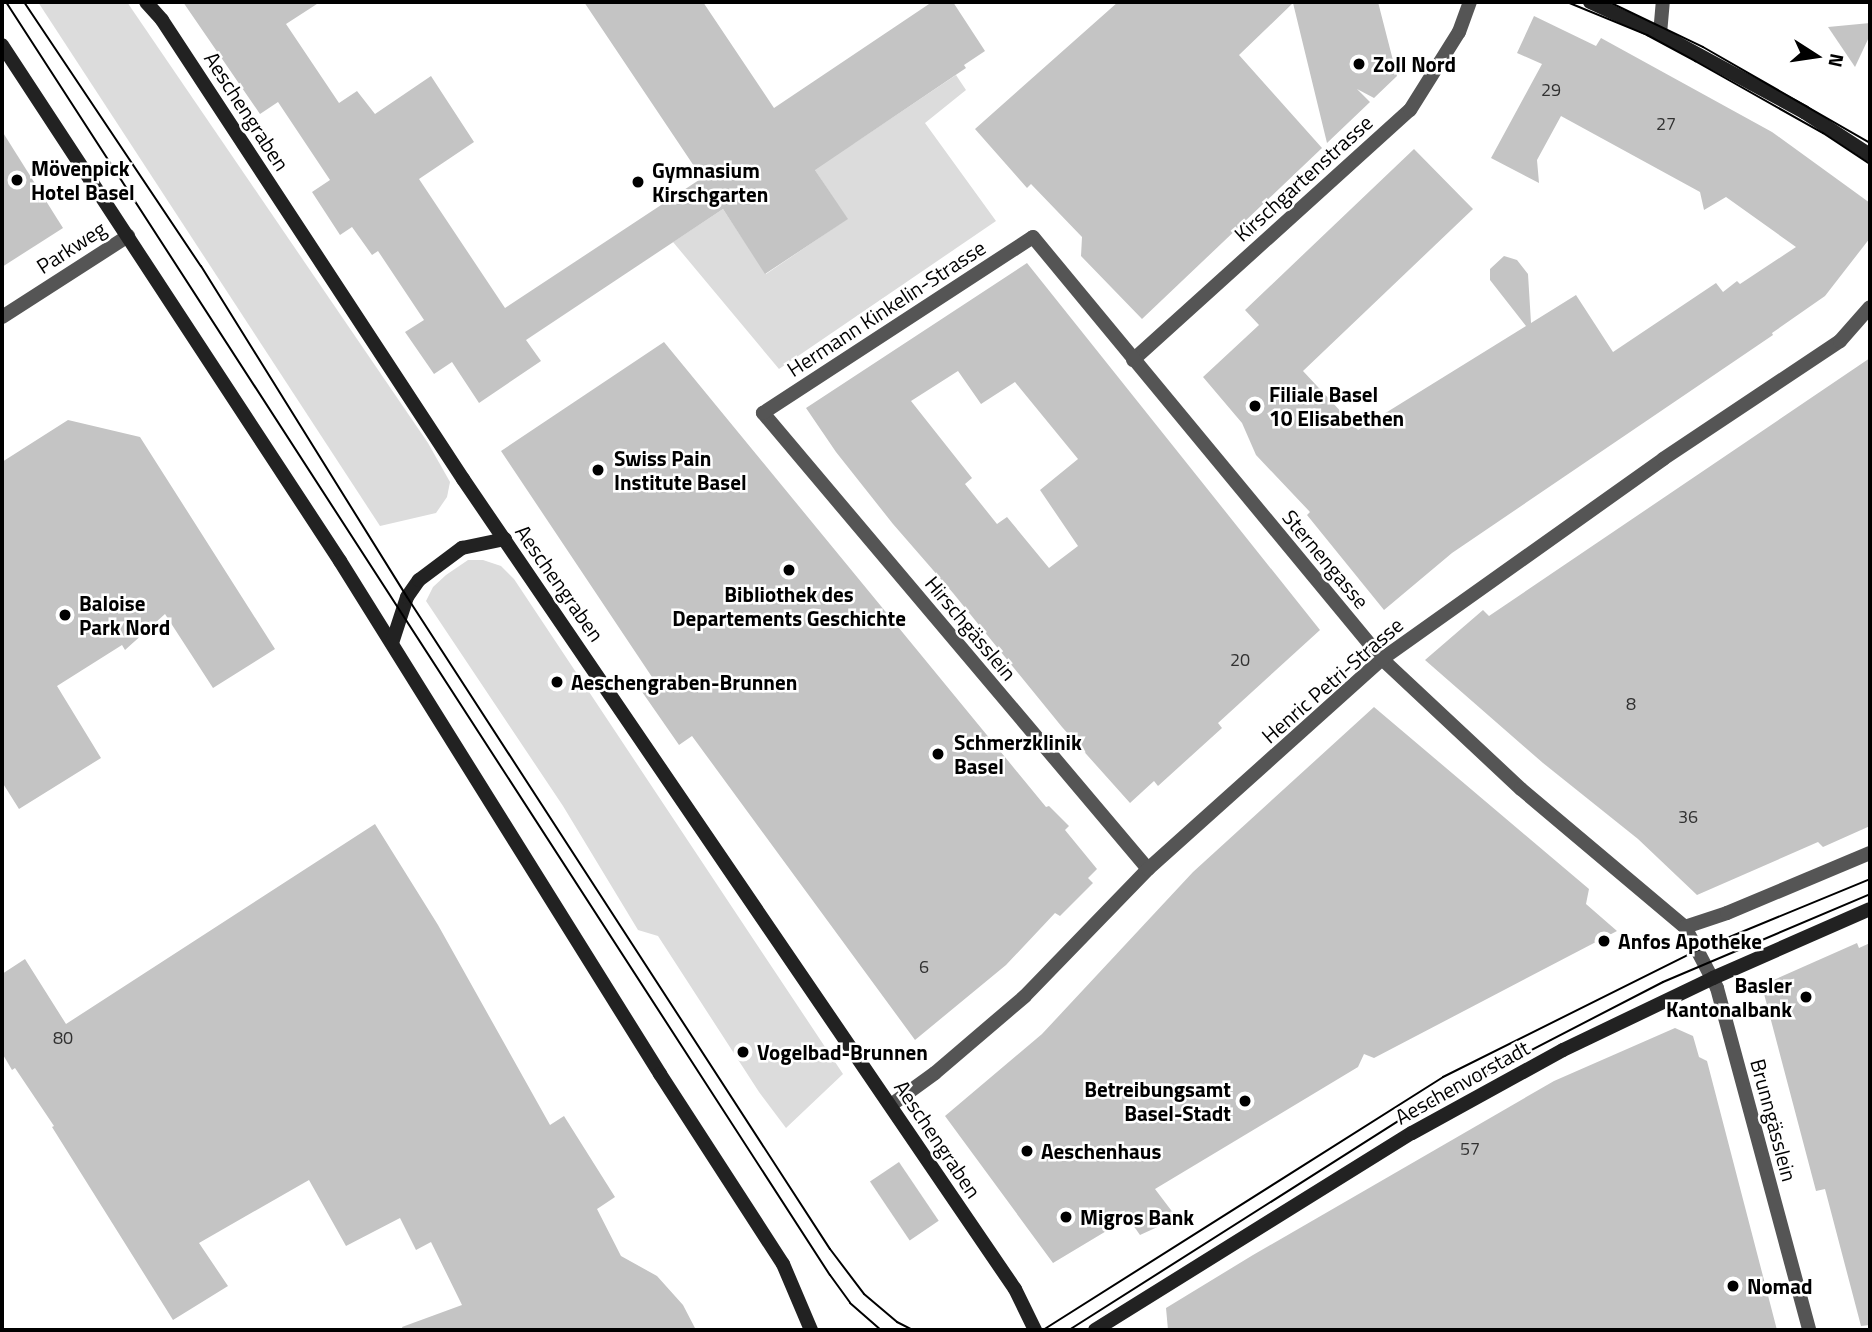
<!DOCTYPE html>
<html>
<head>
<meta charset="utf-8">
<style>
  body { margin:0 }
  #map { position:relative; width:1872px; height:1332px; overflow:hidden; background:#fff; font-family:"Titillium Web",sans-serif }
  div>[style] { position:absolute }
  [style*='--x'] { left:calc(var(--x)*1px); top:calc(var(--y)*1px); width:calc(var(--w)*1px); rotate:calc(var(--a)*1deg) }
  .green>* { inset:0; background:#dcdcdc }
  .building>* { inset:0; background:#c4c4c4; transform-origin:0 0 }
  .street>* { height:14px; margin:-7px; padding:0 7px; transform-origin:7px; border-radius:7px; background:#555 }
  .secondary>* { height:14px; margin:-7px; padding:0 7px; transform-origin:7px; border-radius:7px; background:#222 }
  .tram>* { height:2px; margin:-1px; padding:0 1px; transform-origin:1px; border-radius:1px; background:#000 }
  .dots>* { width:19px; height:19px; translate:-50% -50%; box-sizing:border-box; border:4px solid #fff; border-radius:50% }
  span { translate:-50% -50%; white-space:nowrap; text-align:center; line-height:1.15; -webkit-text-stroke:5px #fff; paint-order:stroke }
  .number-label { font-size:18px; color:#313131 }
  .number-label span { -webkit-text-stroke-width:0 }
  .poi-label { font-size:21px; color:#000; font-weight:700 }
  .left { translate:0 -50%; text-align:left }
  .right { translate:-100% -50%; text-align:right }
  .street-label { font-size:21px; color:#000 }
  .frame { position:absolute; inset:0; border:4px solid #000; pointer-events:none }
  .north { position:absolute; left:1781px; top:21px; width:70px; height:70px; -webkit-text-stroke:5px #fff; paint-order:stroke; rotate:102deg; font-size:19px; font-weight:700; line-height:28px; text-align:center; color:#000 }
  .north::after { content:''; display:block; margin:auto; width:24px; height:32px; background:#000; clip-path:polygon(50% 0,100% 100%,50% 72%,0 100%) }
</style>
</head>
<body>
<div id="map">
  <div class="green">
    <i style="clip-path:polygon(38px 2px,127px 2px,428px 443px,450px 482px,447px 497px,436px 513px,380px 526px)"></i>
    <i style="clip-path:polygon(956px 75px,966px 90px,925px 123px,996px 221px,779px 369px,673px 242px,723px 209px,766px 274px,847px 219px,800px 147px,853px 144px)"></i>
    <i style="clip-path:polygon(468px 560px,483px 560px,501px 566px,514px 579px,843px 1074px,786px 1128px,759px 1092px,658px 936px,638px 930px,563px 806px,426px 601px,433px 587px,446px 575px)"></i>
  </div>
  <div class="building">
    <i style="clip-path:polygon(183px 2px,320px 2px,286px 24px,339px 103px,357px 91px,375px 114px,431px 76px,474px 142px,419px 179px,505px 308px,702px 178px,584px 2px,703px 2px,774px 108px,932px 2px,953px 2px,985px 51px,964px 65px,966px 68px,815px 170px,848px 219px,765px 274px,723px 209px,526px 340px,541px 361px,479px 403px,452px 362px,434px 374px,405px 332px,424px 320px,378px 251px,372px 255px,352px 227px,340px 235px,312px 192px,330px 180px,278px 102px,260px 114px)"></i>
    <i style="clip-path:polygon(1118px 2px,1378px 2px,1397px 76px,1374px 98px,1357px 89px,1370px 102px,1327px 143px,1293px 3px,1239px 55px,1322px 148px,1142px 319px,1081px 256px,1082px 237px,1031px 184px,1027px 188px,975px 129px)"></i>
    <i style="clip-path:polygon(1534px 16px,1596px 46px,1601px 38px,1772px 132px,1870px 203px,1870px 238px,1825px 296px,1772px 333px,1773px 335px,1452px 553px,1384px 610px,1307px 515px,1310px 512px,1256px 455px,1242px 423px,1203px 377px,1259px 325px,1245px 310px,1414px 149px,1473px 209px,1303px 371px,1358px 430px,1526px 326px,1490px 280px,1490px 269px,1504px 256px,1517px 260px,1528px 274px,1531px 323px,1576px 295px,1613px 352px,1716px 283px,1723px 292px,1737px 281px,1740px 284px,1796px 247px,1726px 197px,1704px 210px,1700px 192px,1561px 116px,1537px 160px,1539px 183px,1491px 158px,1542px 64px,1517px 53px)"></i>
    <i style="clip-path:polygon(1870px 23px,1870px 35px,1855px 67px,1828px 27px)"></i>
    <i style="clip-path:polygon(2px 131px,63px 228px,2px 267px)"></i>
    <i style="clip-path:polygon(evenodd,1027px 263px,1320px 630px,1218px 723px,1222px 728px,1158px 786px,1154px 781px,1130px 803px,1062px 727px,953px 593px,893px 524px,836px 452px,806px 408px,1027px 263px,958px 371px,981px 404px,1015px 382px,1078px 459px,1040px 490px,1078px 546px,1049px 568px,1007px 517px,997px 524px,965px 484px,972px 478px,911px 401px,958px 371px)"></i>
    <i style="clip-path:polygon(664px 342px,1046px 807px,1049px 806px,1069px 826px,1065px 830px,1097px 869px,1088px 878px,1093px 883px,1060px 916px,1055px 913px,1006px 965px,915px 1040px,692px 736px,679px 745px,638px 686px,652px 677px,501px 451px)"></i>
    <i style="clip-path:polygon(1870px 358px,1870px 826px,1823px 847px,1818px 842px,1697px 895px,1638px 839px,1543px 763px,1425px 660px,1483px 610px,1489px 616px)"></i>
    <i style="clip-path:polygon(68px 420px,140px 437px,275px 649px,213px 688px,165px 614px,125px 650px,122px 645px,57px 686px,101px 758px,19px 809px,2px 782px,2px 462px)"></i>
    <i style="clip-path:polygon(1374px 707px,1589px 889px,1586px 904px,1617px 931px,1374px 1058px,1364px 1054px,1358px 1067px,1155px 1189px,1177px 1218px,1140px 1235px,1128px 1218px,1053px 1263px,945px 1116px,1042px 1034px,1193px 872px)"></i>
    <i style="clip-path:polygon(375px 824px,438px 925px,550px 1125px,564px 1116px,615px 1197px,597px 1209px,621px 1256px,657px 1276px,683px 1305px,696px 1330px,403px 1330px,402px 1327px,462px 1305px,431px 1242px,416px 1250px,400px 1218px,346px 1246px,309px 1180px,199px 1243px,228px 1286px,173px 1320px,52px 1127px,54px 1126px,15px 1068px,12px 1070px,2px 1053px,2px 974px,25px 959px,66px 1024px)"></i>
    <i style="clip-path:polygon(1857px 943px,1859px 948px,1870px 943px,1870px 1325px,1861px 1326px,1825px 1189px,1816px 1191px,1763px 990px,1771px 986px,1769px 982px)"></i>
    <i style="clip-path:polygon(1675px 1028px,1693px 1036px,1699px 1057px,1707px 1061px,1777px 1330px,1168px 1330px,1166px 1308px,1253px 1255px,1554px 1081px)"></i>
    <i style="left:899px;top:1162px;width:71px;height:35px;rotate:56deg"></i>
  </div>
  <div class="street">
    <i style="--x:1660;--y:34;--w:32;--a:-85"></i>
    <i style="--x:2;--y:317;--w:150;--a:-32.7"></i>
    <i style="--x:1133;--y:360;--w:373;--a:-42.1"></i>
    <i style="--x:1410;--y:110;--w:92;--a:-57.9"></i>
    <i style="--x:1459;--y:32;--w:32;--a:-70"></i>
    <i style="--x:1148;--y:869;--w:597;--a:-130.17"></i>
    <i style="--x:763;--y:413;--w:322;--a:-33.1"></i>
    <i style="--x:1033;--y:237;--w:548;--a:50.41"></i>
    <i style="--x:1382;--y:659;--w:190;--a:43.1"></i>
    <i style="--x:1521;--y:789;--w:214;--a:40.1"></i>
    <i style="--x:1685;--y:927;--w:69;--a:62.3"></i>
    <i style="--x:1717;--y:988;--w:354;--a:74.9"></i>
    <i style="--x:1685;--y:927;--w:44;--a:-18.4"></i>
    <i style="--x:1727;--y:913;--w:155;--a:-22.8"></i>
    <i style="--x:891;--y:1105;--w:54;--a:-36"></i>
    <i style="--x:935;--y:1073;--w:118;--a:-40.5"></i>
    <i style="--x:1025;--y:996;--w:177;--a:-45.9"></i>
    <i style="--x:1148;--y:869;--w:314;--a:-41.9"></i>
    <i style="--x:1382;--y:659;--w:345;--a:-35.4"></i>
    <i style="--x:1663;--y:459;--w:213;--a:-33.7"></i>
    <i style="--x:1840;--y:341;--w:45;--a:-48.6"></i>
  </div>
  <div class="secondary">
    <i style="--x:146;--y:2;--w:24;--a:48"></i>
    <i style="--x:162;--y:20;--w:549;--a:56.74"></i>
    <i style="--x:463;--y:479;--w:980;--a:55.73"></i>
    <i style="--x:1015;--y:1289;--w:46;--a:64"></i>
    <i style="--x:1590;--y:2;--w:77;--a:24.6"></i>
    <i style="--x:1660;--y:34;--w:164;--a:28.4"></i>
    <i style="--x:1804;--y:112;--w:79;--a:33.1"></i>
    <i style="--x:2;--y:45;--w:617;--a:56.77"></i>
    <i style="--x:340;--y:561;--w:605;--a:58.04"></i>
    <i style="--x:660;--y:1074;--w:226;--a:57.1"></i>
    <i style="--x:783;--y:1264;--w:72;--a:67"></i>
    <i style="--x:392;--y:643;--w:48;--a:-71.9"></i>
    <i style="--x:407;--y:597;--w:21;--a:-55"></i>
    <i style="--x:419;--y:580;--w:54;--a:-36.7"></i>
    <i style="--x:462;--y:548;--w:44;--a:-11.8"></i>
    <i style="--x:1095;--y:1330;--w:373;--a:-31.9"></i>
    <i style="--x:1412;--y:1133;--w:172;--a:-28.8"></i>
    <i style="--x:1563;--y:1050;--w:166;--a:-25.6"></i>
    <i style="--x:1713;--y:978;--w:171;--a:-23.7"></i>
  </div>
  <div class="tram">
    <i style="--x:6;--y:2;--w:1516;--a:57.09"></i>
    <i style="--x:830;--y:1275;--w:34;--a:54"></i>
    <i style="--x:850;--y:1303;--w:41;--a:41.1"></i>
    <i style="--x:24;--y:2;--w:318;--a:56.2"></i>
    <i style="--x:201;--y:266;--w:390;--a:58.1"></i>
    <i style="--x:407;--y:597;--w:777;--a:57.03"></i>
    <i style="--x:830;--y:1249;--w:56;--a:52.9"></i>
    <i style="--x:864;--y:1294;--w:43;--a:40.3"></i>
    <i style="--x:897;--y:1322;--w:18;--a:27"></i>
    <i style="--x:1567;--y:2;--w:87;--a:22.4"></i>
    <i style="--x:1647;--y:35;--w:55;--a:28.4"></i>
    <i style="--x:1695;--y:61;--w:147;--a:29.4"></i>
    <i style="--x:1823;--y:133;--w:56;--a:33.4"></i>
    <i style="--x:1609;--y:2;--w:104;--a:25.6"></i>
    <i style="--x:1703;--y:47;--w:193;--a:29.9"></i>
    <i style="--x:1043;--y:1330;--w:473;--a:-32.3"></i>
    <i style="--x:1443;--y:1077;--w:285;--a:-26.5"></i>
    <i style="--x:1698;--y:950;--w:186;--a:-22.4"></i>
    <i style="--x:1069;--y:1330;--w:393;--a:-32.4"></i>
    <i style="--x:1401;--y:1119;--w:54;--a:-29"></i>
    <i style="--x:1448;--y:1093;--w:242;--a:-27.3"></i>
    <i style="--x:1663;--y:982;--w:225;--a:-23"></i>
  </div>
  <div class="dots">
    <i style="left:1359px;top:64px;background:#000"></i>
    <i style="left:17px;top:180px;background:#000"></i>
    <i style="left:638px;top:182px;background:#000"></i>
    <i style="left:1255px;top:406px;background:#000"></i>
    <i style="left:598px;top:470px;background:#000"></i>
    <i style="left:789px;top:570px;background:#000"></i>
    <i style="left:65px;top:615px;background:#000"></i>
    <i style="left:557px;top:682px;background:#000"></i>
    <i style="left:938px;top:754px;background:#000"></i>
    <i style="left:1604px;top:941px;background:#000"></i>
    <i style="left:1806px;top:997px;background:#000"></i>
    <i style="left:743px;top:1052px;background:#000"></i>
    <i style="left:1245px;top:1101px;background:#000"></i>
    <i style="left:1027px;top:1151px;background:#000"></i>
    <i style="left:1066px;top:1217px;background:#000"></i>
    <i style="left:1733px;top:1286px;background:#000"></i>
  </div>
  <div class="number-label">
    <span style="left:1551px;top:90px">29</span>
    <span style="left:1666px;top:124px">27</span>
    <span style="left:1240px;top:660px">20</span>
    <span style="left:1631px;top:704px">8</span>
    <span style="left:1688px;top:817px">36</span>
    <span style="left:924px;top:967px">6</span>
    <span style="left:63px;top:1038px">80</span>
    <span style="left:1470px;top:1149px">57</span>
  </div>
  <div class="poi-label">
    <span class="left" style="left:1373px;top:64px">Zoll Nord</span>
    <span class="left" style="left:31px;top:180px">Mövenpick<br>Hotel Basel</span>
    <span class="left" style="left:652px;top:182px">Gymnasium<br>Kirschgarten</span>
    <span class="left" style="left:1269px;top:406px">Filiale Basel<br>10 Elisabethen</span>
    <span class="left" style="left:614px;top:470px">Swiss Pain<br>Institute Basel</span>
    <span style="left:789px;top:606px">Bibliothek des<br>Departements Geschichte</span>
    <span class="left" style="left:79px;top:615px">Baloise<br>Park Nord</span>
    <span class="left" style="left:571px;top:682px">Aeschengraben-Brunnen</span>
    <span class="left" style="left:954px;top:754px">Schmerzklinik<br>Basel</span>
    <span class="left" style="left:1618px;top:941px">Anfos Apotheke</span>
    <span class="right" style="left:1792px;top:997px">Basler<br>Kantonalbank</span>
    <span class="left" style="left:757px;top:1052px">Vogelbad-Brunnen</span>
    <span class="right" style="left:1231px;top:1101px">Betreibungsamt<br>Basel-Stadt</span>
    <span class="left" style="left:1041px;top:1151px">Aeschenhaus</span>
    <span class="left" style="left:1080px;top:1217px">Migros Bank</span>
    <span class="left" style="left:1747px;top:1286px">Nomad</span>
  </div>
  <div class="street-label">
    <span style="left:247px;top:111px;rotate:57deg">Aeschengraben</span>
    <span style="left:1303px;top:178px;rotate:-42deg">Kirschgartenstrasse</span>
    <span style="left:71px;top:247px;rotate:-33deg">Parkweg</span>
    <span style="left:886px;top:308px;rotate:-33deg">Hermann Kinkelin-Strasse</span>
    <span style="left:1326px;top:559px;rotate:50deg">Sternengasse</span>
    <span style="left:560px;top:583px;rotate:55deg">Aeschengraben</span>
    <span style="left:971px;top:628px;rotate:50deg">Hirschgässlein</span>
    <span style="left:1332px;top:680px;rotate:-41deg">Henric Petri-Strasse</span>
    <span style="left:1462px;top:1082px;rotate:-29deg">Aeschenvorstadt</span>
    <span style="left:1774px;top:1120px;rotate:75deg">Brunngässlein</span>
    <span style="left:938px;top:1139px;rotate:56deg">Aeschengraben</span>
  </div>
  <div class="frame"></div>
  <div class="north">N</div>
</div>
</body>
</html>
